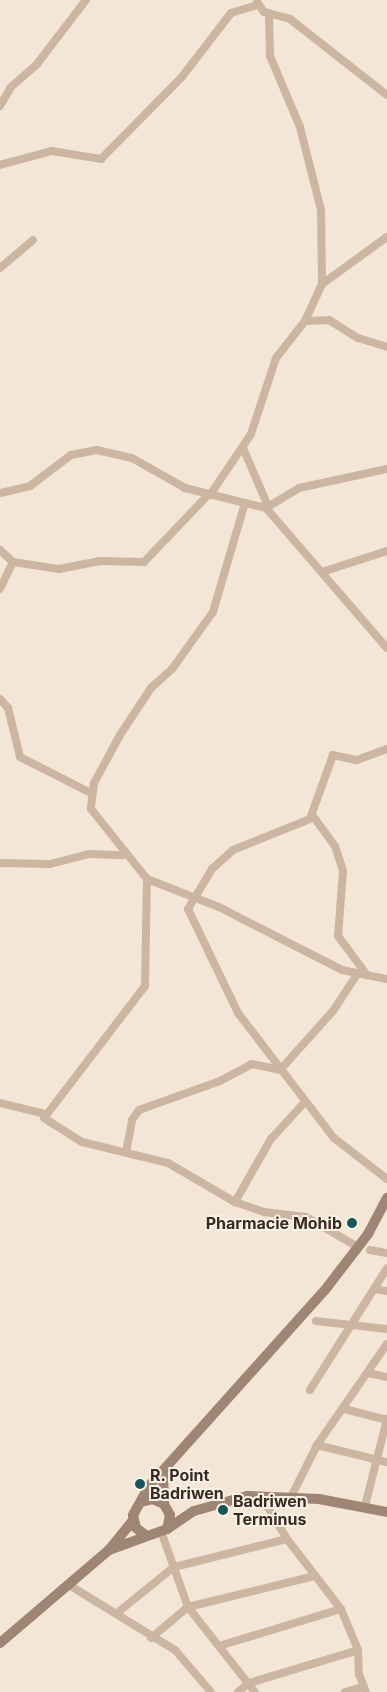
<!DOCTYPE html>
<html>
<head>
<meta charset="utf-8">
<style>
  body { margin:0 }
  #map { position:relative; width:387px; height:1692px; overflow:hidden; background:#f3e6d7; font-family:Inter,sans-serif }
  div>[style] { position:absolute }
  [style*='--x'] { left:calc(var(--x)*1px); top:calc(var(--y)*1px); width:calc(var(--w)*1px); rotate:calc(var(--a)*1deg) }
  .street>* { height:8px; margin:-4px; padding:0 4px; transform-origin:4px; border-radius:4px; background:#ccb6a2 }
  .secondary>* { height:10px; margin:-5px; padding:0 5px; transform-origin:5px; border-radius:5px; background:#9f8574 }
  .dots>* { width:14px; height:14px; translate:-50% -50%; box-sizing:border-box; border:2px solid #faf0e3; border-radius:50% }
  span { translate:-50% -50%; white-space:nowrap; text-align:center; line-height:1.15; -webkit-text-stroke:4px #faf0e3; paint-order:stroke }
  .poi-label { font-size:16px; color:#362b25; font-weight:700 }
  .right { translate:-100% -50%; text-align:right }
  .left { translate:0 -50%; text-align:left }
</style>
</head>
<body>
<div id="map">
  <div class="street">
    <i style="--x:257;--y:2;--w:12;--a:55"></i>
    <i style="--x:264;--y:12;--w:27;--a:15"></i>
    <i style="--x:290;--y:19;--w:123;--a:38.1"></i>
    <i style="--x:269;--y:13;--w:43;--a:88.7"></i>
    <i style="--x:270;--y:56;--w:77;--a:67.1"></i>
    <i style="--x:300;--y:127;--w:86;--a:75.8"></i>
    <i style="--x:321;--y:210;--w:74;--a:89.2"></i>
    <i style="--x:0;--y:106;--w:22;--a:-60"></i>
    <i style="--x:11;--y:87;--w:35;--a:-41"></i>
    <i style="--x:37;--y:64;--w:81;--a:-52.6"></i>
    <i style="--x:0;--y:165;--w:54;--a:-15.1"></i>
    <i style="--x:52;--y:151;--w:50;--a:9.3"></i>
    <i style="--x:101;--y:159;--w:114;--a:-45.4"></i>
    <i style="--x:181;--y:78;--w:82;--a:-52.4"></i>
    <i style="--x:231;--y:13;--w:28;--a:-17"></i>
    <i style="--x:0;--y:268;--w:43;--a:-40.3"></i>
    <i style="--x:305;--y:321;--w:24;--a:-2"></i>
    <i style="--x:329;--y:320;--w:34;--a:32"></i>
    <i style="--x:358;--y:338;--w:30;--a:17"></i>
    <i style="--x:243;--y:448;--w:63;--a:66.7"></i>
    <i style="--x:0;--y:493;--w:31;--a:-13"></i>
    <i style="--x:30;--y:486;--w:51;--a:-37.1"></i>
    <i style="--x:71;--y:455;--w:26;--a:-11"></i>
    <i style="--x:97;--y:450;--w:36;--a:13"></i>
    <i style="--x:132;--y:458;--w:61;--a:29.5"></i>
    <i style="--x:185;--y:488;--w:83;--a:13.9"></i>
    <i style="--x:266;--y:508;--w:185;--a:49.2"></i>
    <i style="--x:210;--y:495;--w:73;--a:-56.1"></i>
    <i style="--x:251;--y:434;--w:80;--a:-71.8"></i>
    <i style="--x:276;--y:358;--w:47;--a:-51.9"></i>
    <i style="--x:305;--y:321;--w:41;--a:-65.3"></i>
    <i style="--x:322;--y:284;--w:80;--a:-35.9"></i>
    <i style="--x:245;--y:503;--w:114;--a:106.4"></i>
    <i style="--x:213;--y:612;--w:70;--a:125.7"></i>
    <i style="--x:172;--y:669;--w:28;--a:138"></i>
    <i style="--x:151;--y:688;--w:56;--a:123.4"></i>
    <i style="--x:120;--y:735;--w:55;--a:118.4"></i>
    <i style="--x:94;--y:783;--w:26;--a:97"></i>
    <i style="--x:91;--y:809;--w:90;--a:51.3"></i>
    <i style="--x:147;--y:879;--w:77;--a:21.3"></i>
    <i style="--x:219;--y:907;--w:138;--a:27.1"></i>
    <i style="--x:342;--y:970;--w:46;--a:11.3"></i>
    <i style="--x:266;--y:508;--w:39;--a:-31"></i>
    <i style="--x:299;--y:488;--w:90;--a:-12.2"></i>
    <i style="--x:0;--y:550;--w:18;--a:43"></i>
    <i style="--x:13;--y:562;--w:30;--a:116"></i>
    <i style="--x:13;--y:562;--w:47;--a:8.7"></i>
    <i style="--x:59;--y:569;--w:42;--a:-11"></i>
    <i style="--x:100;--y:561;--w:44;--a:1.3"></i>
    <i style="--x:144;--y:562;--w:93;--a:-46.3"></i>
    <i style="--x:322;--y:572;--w:68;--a:-17.9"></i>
    <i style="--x:0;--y:699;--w:12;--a:48"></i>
    <i style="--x:8;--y:708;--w:50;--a:76.2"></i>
    <i style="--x:20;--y:757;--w:80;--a:26.9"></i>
    <i style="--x:387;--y:749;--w:33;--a:160"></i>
    <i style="--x:356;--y:760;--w:24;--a:-168"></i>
    <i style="--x:333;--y:755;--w:68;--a:109.8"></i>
    <i style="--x:310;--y:819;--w:83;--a:158.1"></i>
    <i style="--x:233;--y:850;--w:28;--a:138"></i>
    <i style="--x:212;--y:869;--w:47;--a:121"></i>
    <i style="--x:188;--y:909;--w:115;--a:64.3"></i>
    <i style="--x:238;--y:1013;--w:158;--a:52.5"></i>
    <i style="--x:334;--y:1138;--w:67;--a:37.7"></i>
    <i style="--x:313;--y:816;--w:37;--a:54"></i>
    <i style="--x:335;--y:846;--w:26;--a:72"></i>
    <i style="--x:343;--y:871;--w:65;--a:94.4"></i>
    <i style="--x:338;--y:936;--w:49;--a:53.4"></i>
    <i style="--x:0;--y:863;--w:50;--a:1.1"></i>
    <i style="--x:50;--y:864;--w:40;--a:-14.4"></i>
    <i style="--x:89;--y:854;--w:34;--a:2"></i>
    <i style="--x:147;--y:879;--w:107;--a:91.1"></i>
    <i style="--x:145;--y:986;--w:166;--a:127.4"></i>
    <i style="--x:44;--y:1118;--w:45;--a:32.3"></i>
    <i style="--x:82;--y:1142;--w:89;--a:13.7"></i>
    <i style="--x:168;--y:1163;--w:78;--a:30.2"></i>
    <i style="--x:235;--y:1202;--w:31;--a:19"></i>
    <i style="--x:264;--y:1212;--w:42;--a:6.8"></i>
    <i style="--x:306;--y:1217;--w:60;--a:30"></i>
    <i style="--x:0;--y:1103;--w:46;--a:13.7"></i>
    <i style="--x:126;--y:1152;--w:33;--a:-79"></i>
    <i style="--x:132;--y:1120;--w:12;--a:-55"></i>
    <i style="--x:139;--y:1110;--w:86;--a:-19.7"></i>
    <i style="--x:220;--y:1081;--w:36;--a:-28"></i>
    <i style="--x:252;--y:1064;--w:29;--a:12"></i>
    <i style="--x:280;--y:1070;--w:79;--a:-48.1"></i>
    <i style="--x:333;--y:1011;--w:45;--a:-56.7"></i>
    <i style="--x:235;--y:1202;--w:73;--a:-60.3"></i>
    <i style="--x:271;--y:1139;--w:49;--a:-47.5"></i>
    <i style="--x:370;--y:1250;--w:17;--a:10"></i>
    <i style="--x:374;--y:1289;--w:13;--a:9"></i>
    <i style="--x:316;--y:1321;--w:71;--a:6.4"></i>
    <i style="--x:368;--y:1373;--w:19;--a:12"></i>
    <i style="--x:310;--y:1390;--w:144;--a:-57.7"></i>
    <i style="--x:344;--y:1409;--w:44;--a:14.3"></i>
    <i style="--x:317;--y:1445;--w:72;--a:13.7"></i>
    <i style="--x:261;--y:1496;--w:50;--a:58.8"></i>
    <i style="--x:287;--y:1539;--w:88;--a:52.4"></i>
    <i style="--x:341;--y:1609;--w:44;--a:67.5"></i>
    <i style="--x:358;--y:1650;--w:24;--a:88"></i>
    <i style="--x:359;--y:1674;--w:19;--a:69"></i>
    <i style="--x:291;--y:1497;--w:58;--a:-63.4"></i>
    <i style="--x:317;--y:1445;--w:123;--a:-55.3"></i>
    <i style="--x:365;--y:1506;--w:90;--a:-75.8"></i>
    <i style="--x:162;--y:1534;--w:77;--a:70.4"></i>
    <i style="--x:188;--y:1607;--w:108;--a:51.8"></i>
    <i style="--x:69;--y:1585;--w:124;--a:31.5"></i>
    <i style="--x:175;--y:1650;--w:55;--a:49.4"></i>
    <i style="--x:117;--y:1613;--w:73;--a:-38.9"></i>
    <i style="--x:174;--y:1567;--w:116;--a:-13.9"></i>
    <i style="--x:151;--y:1638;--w:48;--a:-40"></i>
    <i style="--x:188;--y:1607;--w:130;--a:-13.8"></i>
    <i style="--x:219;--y:1646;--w:127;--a:-16.9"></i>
    <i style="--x:238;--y:1692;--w:14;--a:-39"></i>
    <i style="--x:249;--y:1683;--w:114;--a:-16.8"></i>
    <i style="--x:345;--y:1692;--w:18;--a:-16"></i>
  </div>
  <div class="secondary">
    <i style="--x:163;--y:1472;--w:32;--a:88"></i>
    <i style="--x:167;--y:1529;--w:32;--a:-34"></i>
    <i style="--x:194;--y:1511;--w:55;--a:-15.8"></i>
    <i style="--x:247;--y:1496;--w:72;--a:2.4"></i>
    <i style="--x:319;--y:1499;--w:69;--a:10.8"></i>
    <i style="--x:147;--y:1536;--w:14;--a:-144"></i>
    <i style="--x:136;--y:1528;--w:13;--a:-103"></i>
    <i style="--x:133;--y:1515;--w:33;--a:-61"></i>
    <i style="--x:149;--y:1486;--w:263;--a:-48.1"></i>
    <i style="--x:325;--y:1290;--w:71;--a:-52.5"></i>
    <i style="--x:368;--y:1234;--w:41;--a:-62.2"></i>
    <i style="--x:109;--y:1550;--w:62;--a:-19.9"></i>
    <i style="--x:167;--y:1529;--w:14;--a:-78"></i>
    <i style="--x:170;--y:1515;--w:13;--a:-119"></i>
    <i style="--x:164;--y:1504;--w:12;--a:-156"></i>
    <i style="--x:153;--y:1499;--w:12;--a:166"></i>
    <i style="--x:0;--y:1643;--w:143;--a:-40.5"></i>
    <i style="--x:109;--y:1550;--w:38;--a:-51"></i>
  </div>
  <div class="dots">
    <i style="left:352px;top:1223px;background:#18545a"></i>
    <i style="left:140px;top:1484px;background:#18545a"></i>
    <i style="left:223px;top:1510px;background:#18545a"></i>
  </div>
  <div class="poi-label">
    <span class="right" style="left:342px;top:1223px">Pharmacie Mohib</span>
    <span class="left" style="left:150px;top:1484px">R. Point<br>Badriwen</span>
    <span class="left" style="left:233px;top:1510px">Badriwen<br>Terminus</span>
  </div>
</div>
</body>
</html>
